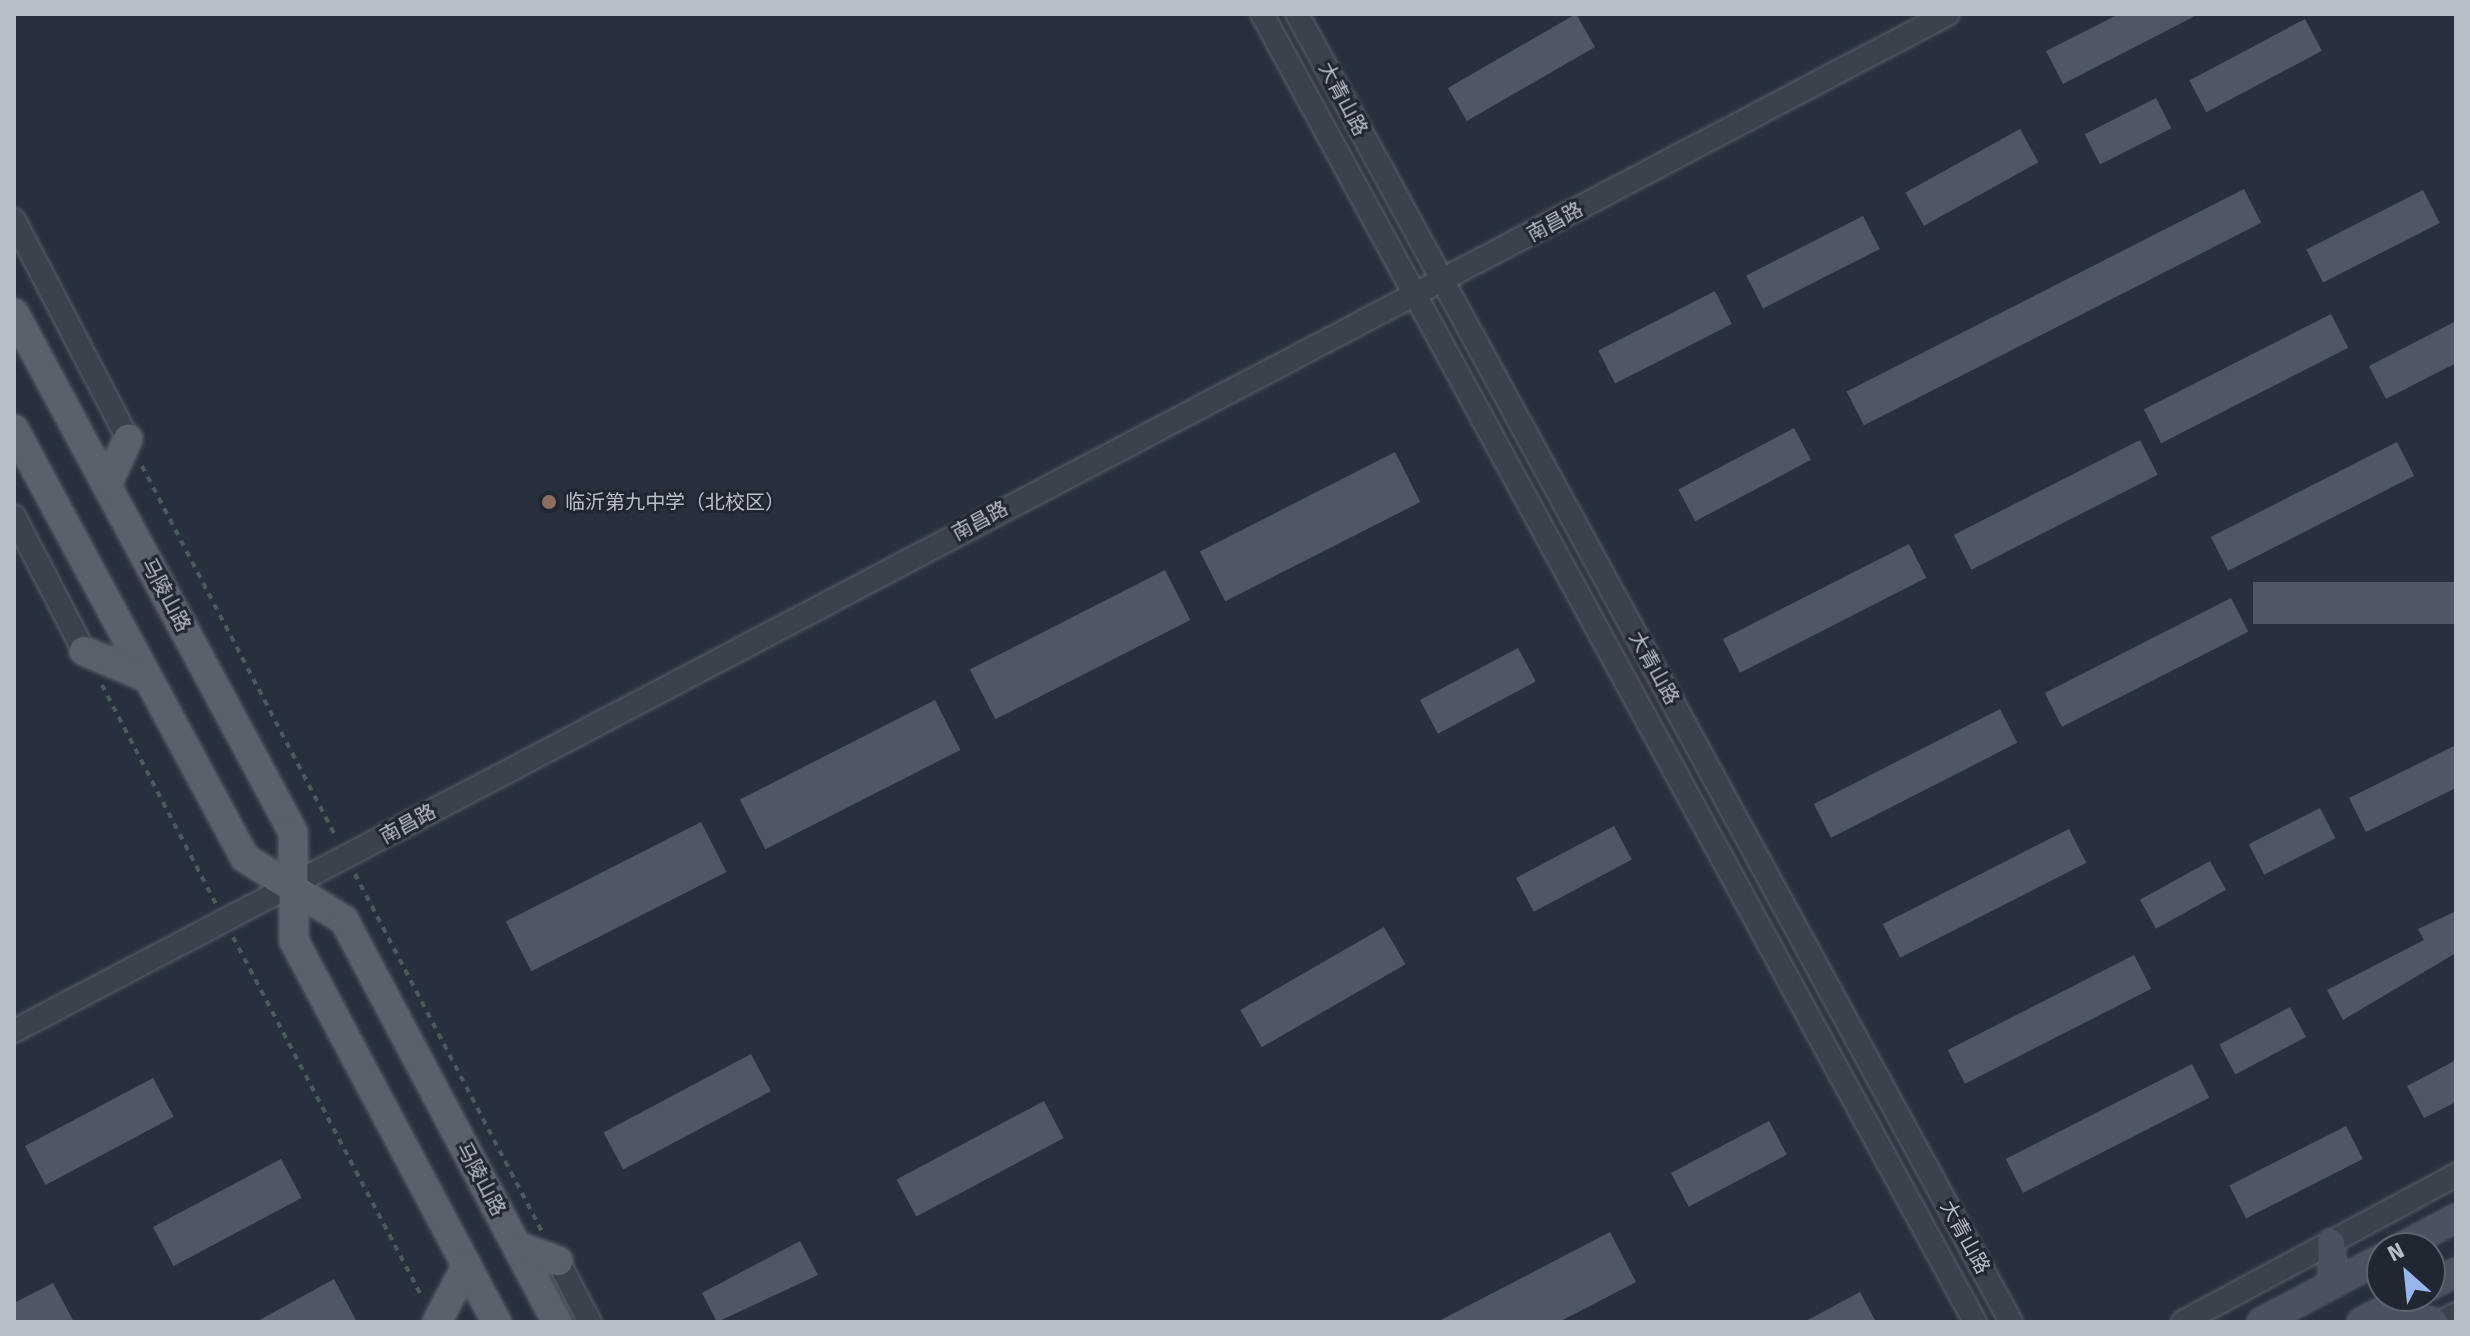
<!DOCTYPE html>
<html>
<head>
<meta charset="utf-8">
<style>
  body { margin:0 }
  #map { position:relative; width:2470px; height:1336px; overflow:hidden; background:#28303d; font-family:"Fira Sans","Noto Sans SC",sans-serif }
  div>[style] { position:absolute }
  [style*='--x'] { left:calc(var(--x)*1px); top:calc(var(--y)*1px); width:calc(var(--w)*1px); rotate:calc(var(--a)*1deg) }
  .building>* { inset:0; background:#4f5765; transform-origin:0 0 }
  .path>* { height:4px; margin-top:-2px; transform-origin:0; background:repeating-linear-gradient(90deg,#4a5a5d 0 6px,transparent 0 12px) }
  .roads { filter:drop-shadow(0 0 2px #5a606b) drop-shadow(0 0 2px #5a606b) }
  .tertiary>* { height:22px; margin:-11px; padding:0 11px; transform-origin:11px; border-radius:11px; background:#3c424d }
  .secondary>* { height:26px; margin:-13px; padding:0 13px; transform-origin:13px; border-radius:13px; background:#4a5260 }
  .primary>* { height:28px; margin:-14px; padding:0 14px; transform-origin:14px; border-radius:14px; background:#5a616d }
  .dots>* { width:22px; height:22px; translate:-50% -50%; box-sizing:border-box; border:4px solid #212732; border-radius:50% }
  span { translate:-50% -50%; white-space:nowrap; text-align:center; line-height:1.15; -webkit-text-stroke:6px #212732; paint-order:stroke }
  .street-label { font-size:20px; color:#b8bec8 }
  .poi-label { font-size:20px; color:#b8bec8 }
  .left { translate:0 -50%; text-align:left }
  .frame { position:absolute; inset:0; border:16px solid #b8bec8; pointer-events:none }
  .north { position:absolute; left:2366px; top:1232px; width:80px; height:80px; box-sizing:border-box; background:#212732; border:2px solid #5d636e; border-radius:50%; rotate:333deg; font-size:22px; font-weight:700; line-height:32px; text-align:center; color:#b8bec8 }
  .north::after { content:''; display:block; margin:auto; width:28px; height:36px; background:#98b6ec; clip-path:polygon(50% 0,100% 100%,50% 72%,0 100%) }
</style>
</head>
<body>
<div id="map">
  <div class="building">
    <i style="left:1576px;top:14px;width:38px;height:148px;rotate:60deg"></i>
    <i style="clip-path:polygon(2119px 14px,2199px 14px,2063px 84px,2046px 51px)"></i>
    <i style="left:2305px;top:19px;width:36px;height:131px;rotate:62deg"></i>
    <i style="left:2156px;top:98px;width:34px;height:80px;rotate:63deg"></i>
    <i style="left:2020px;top:129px;width:38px;height:131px;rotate:61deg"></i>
    <i style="left:2244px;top:189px;width:38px;height:446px;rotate:63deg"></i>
    <i style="left:2423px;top:190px;width:37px;height:131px;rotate:63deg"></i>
    <i style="left:1863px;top:216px;width:37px;height:131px;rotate:63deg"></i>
    <i style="left:1715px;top:291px;width:37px;height:131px;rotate:63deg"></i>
    <i style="left:2331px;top:314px;width:38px;height:210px;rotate:63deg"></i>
    <i style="clip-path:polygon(2456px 321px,2456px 363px,2386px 399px,2369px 366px)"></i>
    <i style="left:1794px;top:428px;width:36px;height:131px;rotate:62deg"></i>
    <i style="left:2140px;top:440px;width:39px;height:209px;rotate:63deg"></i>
    <i style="left:2397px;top:442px;width:38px;height:209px;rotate:63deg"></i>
    <i style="left:1395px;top:452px;width:56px;height:219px;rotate:63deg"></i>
    <i style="left:1909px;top:544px;width:38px;height:209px;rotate:63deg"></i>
    <i style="left:1165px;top:570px;width:56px;height:219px;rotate:63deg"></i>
    <i style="left:2456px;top:582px;width:42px;height:203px;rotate:90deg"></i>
    <i style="left:2231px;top:598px;width:38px;height:209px;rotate:63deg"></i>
    <i style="left:1518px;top:648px;width:38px;height:111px;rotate:62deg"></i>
    <i style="left:935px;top:700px;width:56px;height:219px;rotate:63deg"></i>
    <i style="left:2000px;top:709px;width:38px;height:209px;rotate:63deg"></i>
    <i style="clip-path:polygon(2456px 745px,2456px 788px,2366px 832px,2349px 798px)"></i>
    <i style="left:2320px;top:808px;width:34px;height:80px;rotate:63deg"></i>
    <i style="left:701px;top:822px;width:56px;height:219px;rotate:63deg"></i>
    <i style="left:1614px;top:826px;width:38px;height:111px;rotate:62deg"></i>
    <i style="left:2069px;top:829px;width:38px;height:209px;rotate:63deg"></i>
    <i style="left:2210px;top:861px;width:33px;height:80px;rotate:61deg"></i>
    <i style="clip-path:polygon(2456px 911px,2456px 953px,2343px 1020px,2327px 990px,2424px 940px,2418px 929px)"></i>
    <i style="left:1384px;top:927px;width:43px;height:166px;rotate:60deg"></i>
    <i style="left:2134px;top:955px;width:38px;height:209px;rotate:63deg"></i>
    <i style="left:2290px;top:1007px;width:34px;height:80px;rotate:62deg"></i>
    <i style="left:751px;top:1054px;width:42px;height:167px;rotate:62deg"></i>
    <i style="clip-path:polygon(2456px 1060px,2456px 1102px,2424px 1118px,2407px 1086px)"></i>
    <i style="left:2192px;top:1064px;width:38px;height:209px;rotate:63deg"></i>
    <i style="left:153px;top:1078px;width:44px;height:145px;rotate:62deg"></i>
    <i style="left:1044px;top:1101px;width:42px;height:167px;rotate:62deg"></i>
    <i style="left:1769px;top:1121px;width:38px;height:111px;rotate:62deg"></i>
    <i style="left:2346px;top:1126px;width:37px;height:131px;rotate:63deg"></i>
    <i style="left:281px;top:1159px;width:44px;height:145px;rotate:62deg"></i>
    <i style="clip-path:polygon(1610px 1232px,1636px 1282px,1559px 1322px,1437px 1322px)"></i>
    <i style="clip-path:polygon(800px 1241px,818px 1275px,717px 1322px,702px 1293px)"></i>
    <i style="clip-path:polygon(334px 1279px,357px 1322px,256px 1322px)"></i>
    <i style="clip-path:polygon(53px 1283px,74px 1322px,14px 1322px,14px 1303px)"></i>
    <i style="clip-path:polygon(1860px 1292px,1876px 1322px,1804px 1322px)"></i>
  </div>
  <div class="path">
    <i style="--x:142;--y:466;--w:419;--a:62.4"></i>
    <i style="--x:102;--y:685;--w:247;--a:62.5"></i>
    <i style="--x:355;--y:874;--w:403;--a:62.4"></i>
    <i style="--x:233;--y:937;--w:407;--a:62.3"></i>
  </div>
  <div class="roads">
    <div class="tertiary">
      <i style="--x:1262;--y:14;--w:1490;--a:61.4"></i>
      <i style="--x:1297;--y:14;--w:1490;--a:61.37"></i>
      <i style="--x:14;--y:220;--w:247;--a:62.5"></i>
      <i style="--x:14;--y:516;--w:152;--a:62.6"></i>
      <i style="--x:14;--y:1031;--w:2185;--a:-27.74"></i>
      <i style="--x:558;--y:1261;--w:69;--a:62.3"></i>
      <i style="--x:2183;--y:1322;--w:310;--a:-28.3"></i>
      <i style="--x:2441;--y:1322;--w:17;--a:-28"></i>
    </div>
    <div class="secondary">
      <i style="--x:2331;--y:1243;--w:41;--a:87.2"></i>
      <i style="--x:2400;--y:1248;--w:64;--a:-28.2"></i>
      <i style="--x:2430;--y:1286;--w:30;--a:-28"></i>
      <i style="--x:2384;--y:1310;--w:51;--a:13.5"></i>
      <i style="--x:2261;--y:1322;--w:137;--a:-27.9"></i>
      <i style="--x:2361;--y:1322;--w:56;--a:-27.5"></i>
    </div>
    <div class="primary">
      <i style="--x:14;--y:313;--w:589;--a:61.74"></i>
      <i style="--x:293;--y:832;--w:109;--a:89.5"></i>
      <i style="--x:294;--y:941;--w:432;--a:62"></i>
      <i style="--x:14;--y:429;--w:487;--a:61.7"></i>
      <i style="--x:245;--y:858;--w:117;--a:32.1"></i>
      <i style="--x:344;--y:920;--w:455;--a:62.1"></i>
      <i style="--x:107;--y:485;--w:51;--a:-65.5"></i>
      <i style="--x:84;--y:651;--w:69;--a:22.9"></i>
      <i style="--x:517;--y:1246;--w:44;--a:20.1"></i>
      <i style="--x:437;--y:1322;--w:64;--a:-62.2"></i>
    </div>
  </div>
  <div class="dots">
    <i style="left:549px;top:502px;background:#8d6e63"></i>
  </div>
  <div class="street-label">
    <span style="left:1343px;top:99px;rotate:62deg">大青山路</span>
    <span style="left:1555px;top:222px;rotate:-28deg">南昌路</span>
    <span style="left:980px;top:521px;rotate:-28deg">南昌路</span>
    <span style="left:166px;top:595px;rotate:62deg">马陵山路</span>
    <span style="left:1654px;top:668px;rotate:61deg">大青山路</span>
    <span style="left:408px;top:824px;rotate:-28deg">南昌路</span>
    <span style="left:481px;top:1179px;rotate:62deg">马陵山路</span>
    <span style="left:1965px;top:1237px;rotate:61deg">大青山路</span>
  </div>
  <div class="poi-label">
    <span class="left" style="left:565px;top:502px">临沂第九中学（北校区）</span>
  </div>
  <div class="frame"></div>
  <div class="north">N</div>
</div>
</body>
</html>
